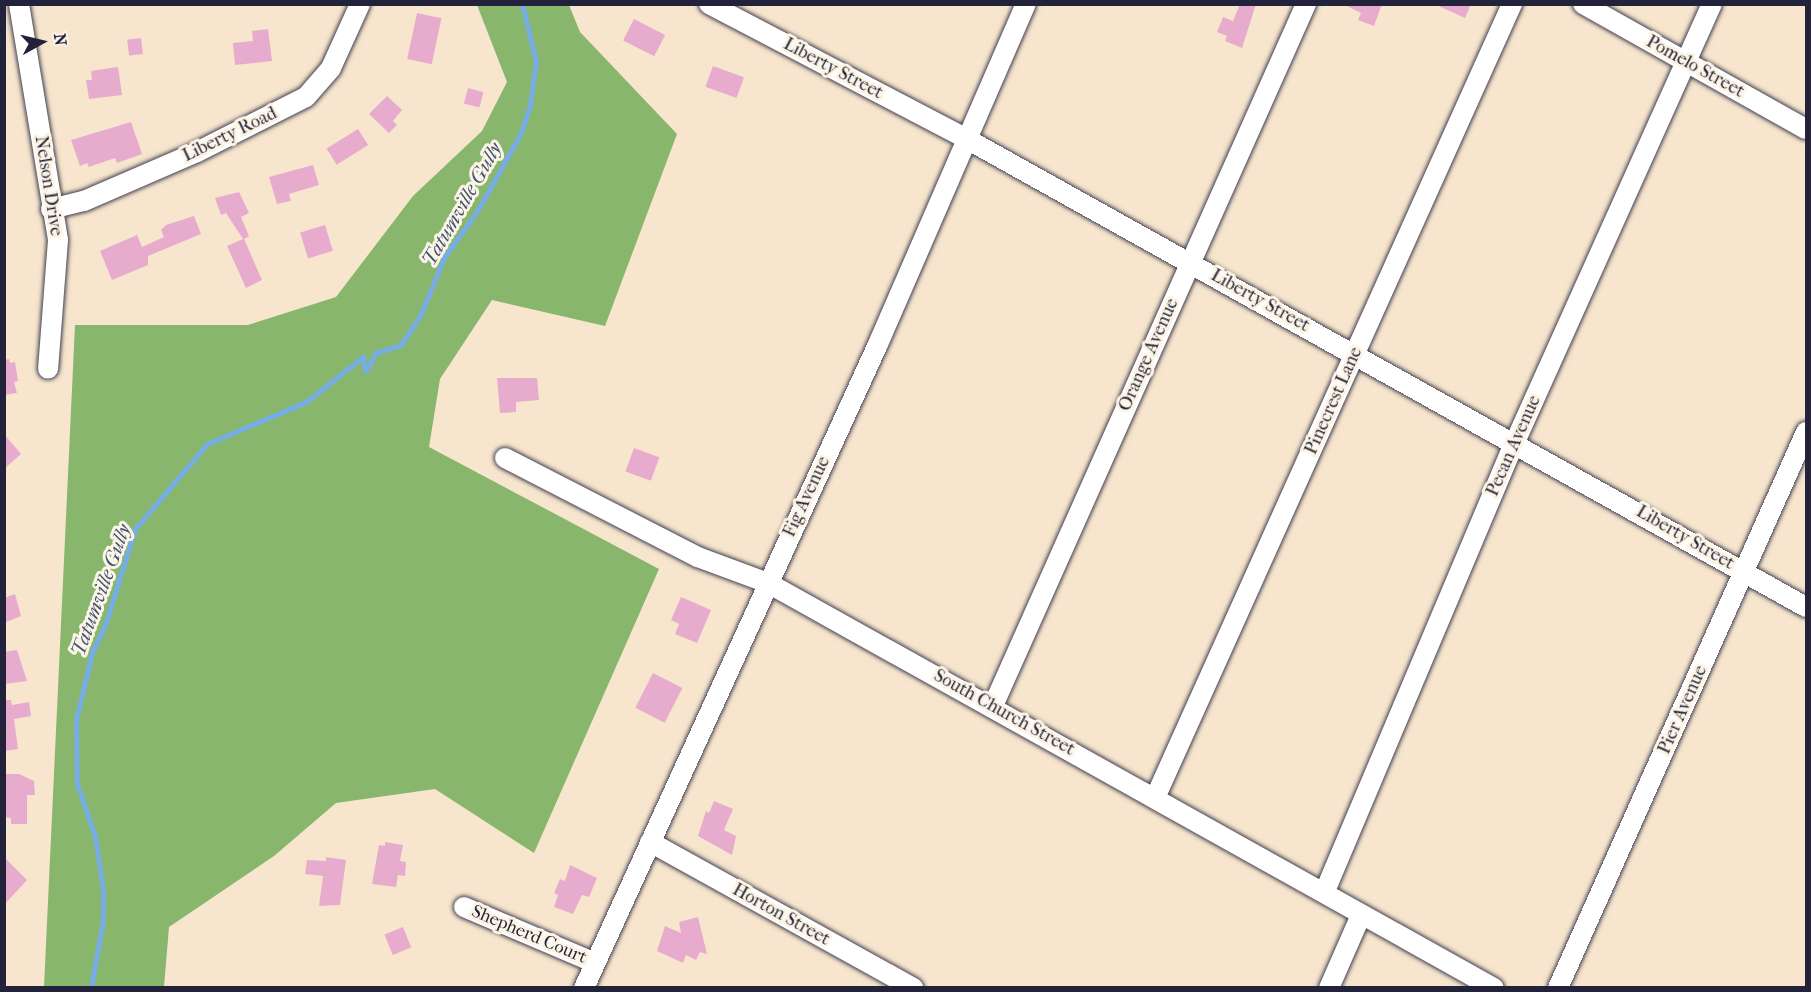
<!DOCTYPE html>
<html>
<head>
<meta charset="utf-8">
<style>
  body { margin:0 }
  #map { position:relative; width:1811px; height:992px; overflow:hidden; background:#f7e6cd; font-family:"IM FELL French Canon",serif }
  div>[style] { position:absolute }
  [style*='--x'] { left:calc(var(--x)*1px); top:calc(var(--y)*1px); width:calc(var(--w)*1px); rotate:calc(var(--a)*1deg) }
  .forest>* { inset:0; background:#88b66d }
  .stream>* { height:4.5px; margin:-2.25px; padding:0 2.25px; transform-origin:2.25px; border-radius:2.25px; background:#77ade5 }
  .building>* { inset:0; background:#e7accd; transform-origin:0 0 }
  .roads { filter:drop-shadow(0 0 2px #423f51) drop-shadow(0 0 2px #423f51) }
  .minor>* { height:20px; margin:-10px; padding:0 10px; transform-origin:10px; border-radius:10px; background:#fff }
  span { translate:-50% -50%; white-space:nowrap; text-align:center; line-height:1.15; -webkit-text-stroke:6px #fcf5e5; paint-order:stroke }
  .street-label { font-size:18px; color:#22223b }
  .water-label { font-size:20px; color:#405376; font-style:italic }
  .frame { position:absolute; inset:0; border:6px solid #22223b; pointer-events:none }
  .north { position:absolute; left:12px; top:12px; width:60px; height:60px; -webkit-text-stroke:4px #fcf5e5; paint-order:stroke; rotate:82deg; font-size:16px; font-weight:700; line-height:24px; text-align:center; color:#22223b }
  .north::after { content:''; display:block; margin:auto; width:21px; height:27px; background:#22223b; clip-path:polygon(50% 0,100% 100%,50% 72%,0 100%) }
</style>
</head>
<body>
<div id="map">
  <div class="forest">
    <i style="clip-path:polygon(477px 5px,569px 5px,580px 32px,677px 134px,605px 326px,492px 300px,440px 379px,429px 447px,659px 569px,534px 853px,435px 789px,336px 803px,274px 856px,169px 927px,164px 987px,44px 987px,75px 325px,248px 325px,336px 297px,413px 196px,482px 131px,507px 82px)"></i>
  </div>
  <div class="stream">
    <i style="--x:91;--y:988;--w:69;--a:-80"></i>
    <i style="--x:103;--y:920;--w:31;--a:-90"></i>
    <i style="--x:103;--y:889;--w:53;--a:-98.7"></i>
    <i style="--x:95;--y:837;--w:56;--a:-108.8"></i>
    <i style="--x:77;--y:784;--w:64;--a:-90.9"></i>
    <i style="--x:76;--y:720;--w:69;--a:-76.6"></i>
    <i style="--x:92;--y:653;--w:33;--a:-65"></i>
    <i style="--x:106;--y:623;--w:98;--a:-72.9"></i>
    <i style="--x:135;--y:529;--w:111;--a:-49.7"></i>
    <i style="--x:207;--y:444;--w:108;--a:-23"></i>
    <i style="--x:306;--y:402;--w:73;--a:-38.3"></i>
    <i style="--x:363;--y:357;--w:14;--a:78"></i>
    <i style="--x:366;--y:371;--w:21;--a:-61"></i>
    <i style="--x:376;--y:353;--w:26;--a:-18"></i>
    <i style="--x:401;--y:345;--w:37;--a:-57"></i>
    <i style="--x:421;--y:314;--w:61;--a:-67.7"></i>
    <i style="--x:444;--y:258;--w:59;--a:-54.7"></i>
    <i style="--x:478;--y:210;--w:88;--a:-60.8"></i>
    <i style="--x:521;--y:133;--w:29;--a:-72"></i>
    <i style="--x:530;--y:105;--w:43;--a:-82.1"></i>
    <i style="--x:536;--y:62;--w:60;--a:-103.6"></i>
  </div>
  <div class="building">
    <i style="clip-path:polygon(1240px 4px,1256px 4px,1242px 48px,1225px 41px,1227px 36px,1217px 32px,1223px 17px,1233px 21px)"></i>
    <i style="clip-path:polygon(1343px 4px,1382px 4px,1374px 26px,1358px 20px,1361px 13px)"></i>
    <i style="clip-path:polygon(1434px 4px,1471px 4px,1465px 18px)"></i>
    <i style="left:417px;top:13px;width:25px;height:47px;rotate:12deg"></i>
    <i style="left:634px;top:19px;width:35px;height:24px;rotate:27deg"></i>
    <i style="clip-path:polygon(268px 29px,272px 61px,235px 65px,233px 43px,253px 41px,252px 31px)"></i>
    <i style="left:141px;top:38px;width:16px;height:14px;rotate:83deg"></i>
    <i style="left:713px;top:66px;width:33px;height:22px;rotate:20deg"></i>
    <i style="clip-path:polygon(118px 67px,122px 95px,89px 99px,86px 80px,92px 80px,91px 71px)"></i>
    <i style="left:468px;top:88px;width:16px;height:16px;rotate:15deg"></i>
    <i style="clip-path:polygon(387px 96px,402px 110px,393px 121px,397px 125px,389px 133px,369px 114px)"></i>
    <i style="clip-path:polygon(131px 122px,142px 154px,117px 163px,115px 158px,89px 167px,87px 163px,80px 166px,71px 140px)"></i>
    <i style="left:358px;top:129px;width:19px;height:37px;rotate:58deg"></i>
    <i style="clip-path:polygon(313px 165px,319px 185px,289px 194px,291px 201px,277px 204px,269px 177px)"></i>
    <i style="clip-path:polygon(239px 192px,249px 213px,241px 217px,249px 236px,244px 239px,262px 280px,246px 288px,227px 246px,243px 239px,226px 213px,221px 215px,215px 198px)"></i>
    <i style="clip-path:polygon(194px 216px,201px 234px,148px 256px,148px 265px,112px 280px,100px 251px,137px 235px,142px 247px,164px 237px,161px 230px,166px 225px)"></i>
    <i style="left:325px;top:225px;width:27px;height:26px;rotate:73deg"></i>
    <i style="clip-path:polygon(9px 359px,10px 363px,15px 362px,18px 381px,14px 382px,17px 393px,4px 395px,4px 360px)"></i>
    <i style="clip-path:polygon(497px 378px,537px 378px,539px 400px,516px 402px,516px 412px,500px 413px)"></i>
    <i style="clip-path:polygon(4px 434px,21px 454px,4px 469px)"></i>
    <i style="left:634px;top:448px;width:27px;height:25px;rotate:20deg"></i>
    <i style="clip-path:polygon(15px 594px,21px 616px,4px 623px,4px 598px)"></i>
    <i style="clip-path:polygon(681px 597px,711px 610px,697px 643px,675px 634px,679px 624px,671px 620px)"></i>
    <i style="clip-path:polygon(17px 650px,27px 681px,4px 684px,4px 652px)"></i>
    <i style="left:653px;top:673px;width:33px;height:39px;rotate:27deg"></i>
    <i style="clip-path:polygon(4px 700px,11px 700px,12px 705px,29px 702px,31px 716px,14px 719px,18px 749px,4px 751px)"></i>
    <i style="clip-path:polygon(4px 774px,19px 774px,34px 781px,35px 795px,27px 795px,27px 824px,11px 824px,11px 818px,4px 817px)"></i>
    <i style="clip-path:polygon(714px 801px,733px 809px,724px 830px,736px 836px,732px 855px,698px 836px,706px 811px,709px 813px)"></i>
    <i style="clip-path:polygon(385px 842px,403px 845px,400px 861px,406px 862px,405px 876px,398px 875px,396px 887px,372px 884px,379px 845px,385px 846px)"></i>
    <i style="clip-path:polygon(4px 857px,27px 880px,4px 905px)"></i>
    <i style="clip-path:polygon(326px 857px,346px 860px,340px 905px,319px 906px,323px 876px,305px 874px,307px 860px,326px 861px)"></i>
    <i style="clip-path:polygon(570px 865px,597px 878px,589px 897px,582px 895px,573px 914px,554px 907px,558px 895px,554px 893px,560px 879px,565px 881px)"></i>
    <i style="clip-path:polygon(698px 917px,707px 954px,700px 952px,696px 960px,686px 955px,683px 963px,657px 951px,665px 926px,681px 933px,679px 922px)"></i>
    <i style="left:403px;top:927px;width:22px;height:20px;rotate:68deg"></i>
  </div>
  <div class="roads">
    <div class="minor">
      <i style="--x:19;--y:4;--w:239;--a:80.6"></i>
      <i style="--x:58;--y:240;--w:129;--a:94.4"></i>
      <i style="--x:709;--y:4;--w:289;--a:27.6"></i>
      <i style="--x:965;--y:138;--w:963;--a:29.15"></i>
      <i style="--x:1583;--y:4;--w:256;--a:29.3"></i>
      <i style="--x:51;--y:209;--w:34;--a:-14"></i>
      <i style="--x:84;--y:201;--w:123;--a:-23.4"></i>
      <i style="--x:197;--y:152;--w:122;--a:-26.8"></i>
      <i style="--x:306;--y:97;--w:38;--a:-49"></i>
      <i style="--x:331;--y:68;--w:70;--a:-65.6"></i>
      <i style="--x:505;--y:458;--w:217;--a:27.2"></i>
      <i style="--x:698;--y:557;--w:75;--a:20.4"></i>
      <i style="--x:768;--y:583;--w:831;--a:29.16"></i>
      <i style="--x:993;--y:706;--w:769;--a:-65.97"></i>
      <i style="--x:1155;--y:798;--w:871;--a:-65.79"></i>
      <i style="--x:650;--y:842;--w:301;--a:29"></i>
      <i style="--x:1325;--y:891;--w:488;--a:-67.1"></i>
      <i style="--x:1515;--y:442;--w:480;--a:-65.8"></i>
      <i style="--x:464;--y:907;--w:142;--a:23.1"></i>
      <i style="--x:584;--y:988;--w:708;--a:-65.46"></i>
      <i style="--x:878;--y:344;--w:371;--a:-66.5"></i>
      <i style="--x:1329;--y:988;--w:80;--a:-66.3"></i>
      <i style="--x:1558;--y:988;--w:609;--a:-65.96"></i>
    </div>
  </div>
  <div class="street-label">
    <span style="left:1695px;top:67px;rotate:29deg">Pomelo Street</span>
    <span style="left:833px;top:69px;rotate:28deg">Liberty Street</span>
    <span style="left:230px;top:135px;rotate:-26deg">Liberty Road</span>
    <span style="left:48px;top:186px;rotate:81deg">Nelson Drive</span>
    <span style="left:1260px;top:301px;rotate:29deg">Liberty Street</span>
    <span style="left:1149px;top:355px;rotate:-66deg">Orange Avenue</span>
    <span style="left:1334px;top:401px;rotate:-66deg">Pinecrest Lane</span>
    <span style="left:1514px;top:446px;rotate:-66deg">Pecan Avenue</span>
    <span style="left:807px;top:497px;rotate:-65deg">Fig Avenue</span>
    <span style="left:1685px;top:538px;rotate:30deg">Liberty Street</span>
    <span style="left:1683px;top:710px;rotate:-66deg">Pier Avenue</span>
    <span style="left:1004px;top:713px;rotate:29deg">South Church Street</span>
    <span style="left:781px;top:915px;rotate:29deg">Horton Street</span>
    <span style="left:529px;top:935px;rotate:23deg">Shepherd Court</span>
  </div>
  <div class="water-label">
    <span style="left:462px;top:204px;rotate:-60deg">Tatumville Gully</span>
    <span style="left:101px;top:590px;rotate:-70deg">Tatumville Gully</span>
  </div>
  <div class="frame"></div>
  <div class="north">N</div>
</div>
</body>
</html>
